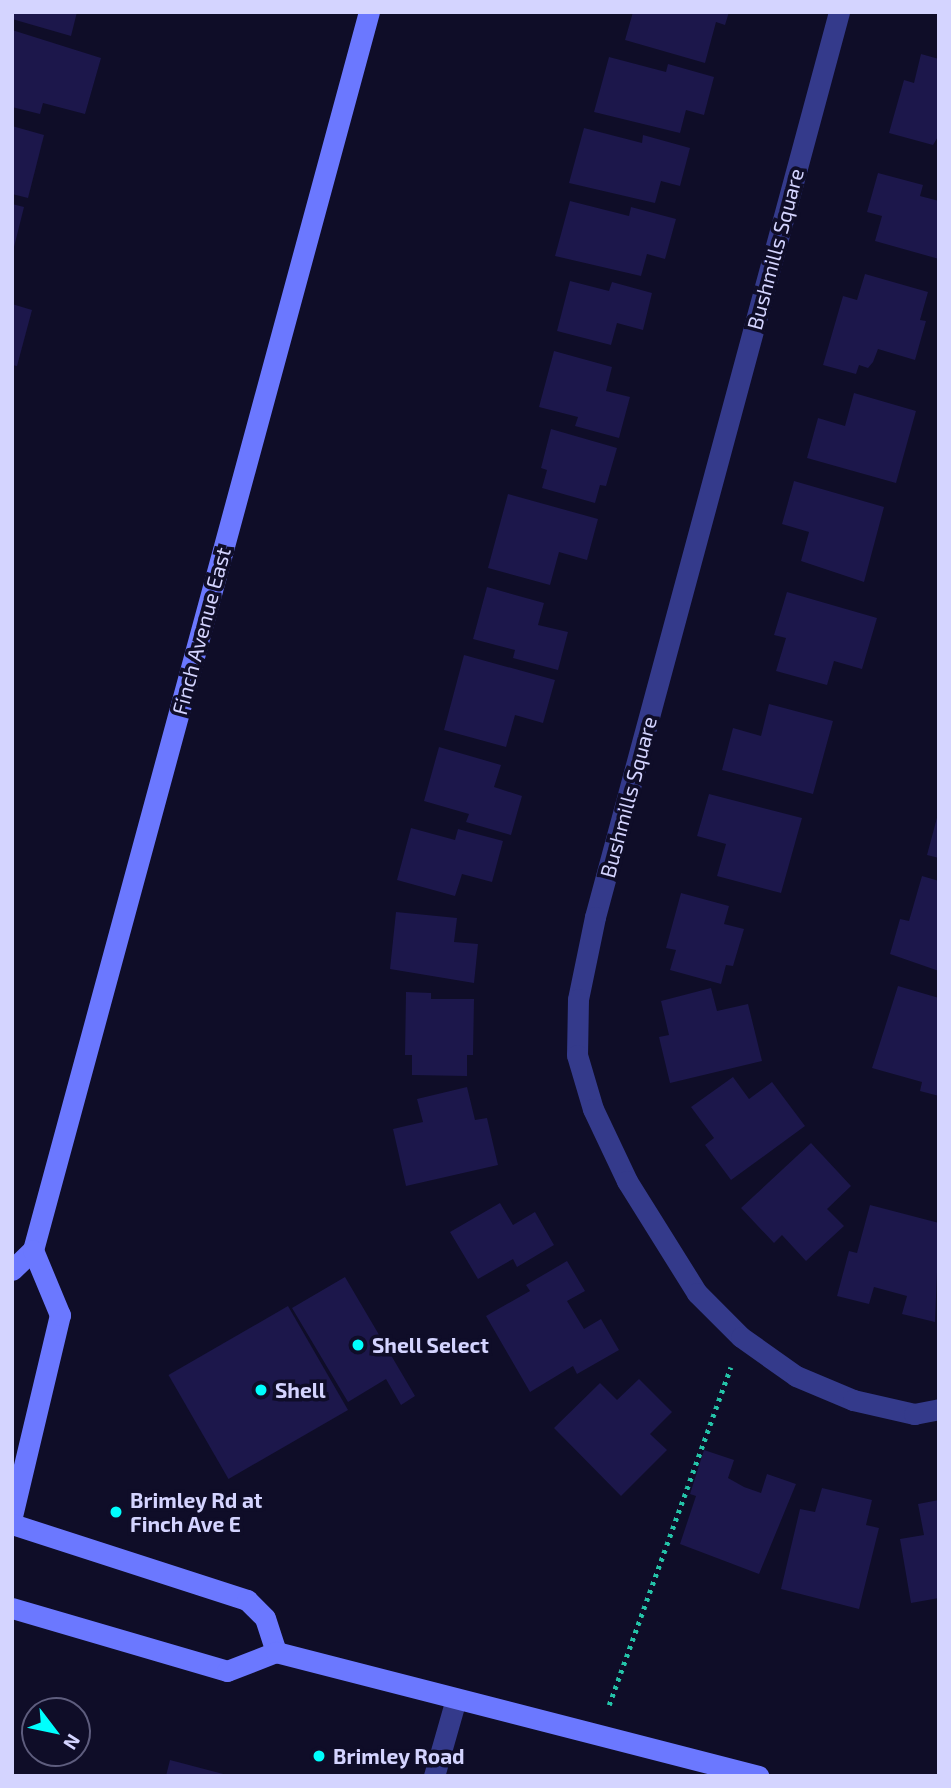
<!DOCTYPE html>
<html>
<head>
<meta charset="utf-8">
<style>
  body { margin:0 }
  #map { position:relative; width:951px; height:1788px; overflow:hidden; background:#0f0d28; font-family:"Exo 2",sans-serif }
  div>[style] { position:absolute }
  [style*='--x'] { left:calc(var(--x)*1px); top:calc(var(--y)*1px); width:calc(var(--w)*1px); rotate:calc(var(--a)*1deg) }
  .building>* { inset:0; background:#1c174b; transform-origin:0 0 }
  .path>* { height:4.5px; margin-top:-2.25px; transform-origin:0; background:repeating-linear-gradient(90deg,#24c3a8 0 3.5px,transparent 0 8.5px) }
  .lane>* { height:21px; margin:-10.5px; padding:0 10.5px; transform-origin:10.5px; border-radius:10.5px; background:#343a8b }
  .street>* { height:21px; margin:-10.5px; padding:0 10.5px; transform-origin:10.5px; border-radius:10.5px; background:#343a8b }
  .secondary>* { height:21px; margin:-10.5px; padding:0 10.5px; transform-origin:10.5px; border-radius:10.5px; background:#6b78ff }
  .dots>* { width:19px; height:19px; translate:-50% -50%; box-sizing:border-box; border:4px solid #0f0d28; border-radius:50% }
  span { translate:-50% -50%; white-space:nowrap; text-align:center; line-height:1.15; -webkit-text-stroke:7px #0f0d28; paint-order:stroke }
  .street-label { font-size:21px; color:#d4d4ff }
  .poi-label { font-size:21px; color:#d4d4ff; font-weight:700 }
  .left { translate:0 -50%; text-align:left }
  .frame { position:absolute; inset:0; border:14px solid #d4d4ff; pointer-events:none }
  .north { position:absolute; left:21px; top:1697px; width:70px; height:70px; box-sizing:border-box; background:#0f0d28; border:2px solid #5e5d7e; border-radius:50%; rotate:122deg; font-size:19px; font-weight:700; line-height:28px; text-align:center; color:#d4d4ff }
  .north::after { content:''; display:block; margin:auto; width:24px; height:32px; background:#00fffd; clip-path:polygon(50% 0,100% 100%,50% 72%,0 100%) }
</style>
</head>
<body>
<div id="map">
  <div class="building">
    <i style="clip-path:polygon(12px 12px,77px 12px,71px 36px,12px 19px)"></i>
    <i style="clip-path:polygon(633px 12px,729px 12px,725px 25px,716px 22px,705px 63px,625px 40px)"></i>
    <i style="clip-path:polygon(12px 30px,101px 58px,85px 114px,43px 103px,40px 114px,12px 107px)"></i>
    <i style="clip-path:polygon(921px 54px,939px 59px,939px 135px,933px 145px,889px 133px,904px 80px,914px 83px)"></i>
    <i style="clip-path:polygon(609px 57px,666px 72px,668px 64px,714px 77px,704px 115px,686px 110px,680px 133px,594px 112px)"></i>
    <i style="clip-path:polygon(12px 126px,44px 135px,28px 198px,12px 194px)"></i>
    <i style="clip-path:polygon(584px 128px,642px 143px,643px 135px,690px 148px,680px 186px,661px 181px,655px 203px,569px 183px)"></i>
    <i style="clip-path:polygon(878px 173px,923px 185px,920px 196px,939px 201px,939px 259px,875px 241px,882px 216px,867px 212px)"></i>
    <i style="clip-path:polygon(570px 201px,629px 216px,631px 207px,676px 219px,665px 259px,647px 254px,641px 276px,555px 256px)"></i>
    <i style="clip-path:polygon(12px 204px,24px 207px,13px 251px,12px 251px)"></i>
    <i style="clip-path:polygon(865px 274px,928px 292px,920px 320px,926px 321px,915px 360px,878px 349px,873px 362px,868px 368px,859px 365px,856px 374px,823px 365px,843px 296px,857px 300px)"></i>
    <i style="clip-path:polygon(570px 281px,609px 291px,612px 282px,652px 293px,643px 330px,617px 323px,611px 345px,557px 331px)"></i>
    <i style="clip-path:polygon(12px 304px,32px 310px,17px 366px,12px 365px)"></i>
    <i style="clip-path:polygon(554px 351px,612px 367px,606px 391px,630px 397px,619px 438px,575px 426px,578px 417px,539px 407px)"></i>
    <i style="clip-path:polygon(854px 393px,916px 411px,896px 483px,807px 458px,818px 418px,845px 426px)"></i>
    <i style="clip-path:polygon(551px 429px,617px 448px,606px 486px,600px 485px,595px 503px,542px 488px,547px 470px,541px 468px)"></i>
    <i style="clip-path:polygon(794px 481px,884px 507px,864px 582px,801px 561px,809px 532px,782px 524px)"></i>
    <i style="clip-path:polygon(508px 494px,598px 519px,587px 560px,559px 552px,550px 585px,488px 568px)"></i>
    <i style="clip-path:polygon(487px 587px,544px 603px,538px 625px,568px 632px,558px 670px,513px 658px,515px 650px,473px 639px)"></i>
    <i style="clip-path:polygon(787px 592px,877px 618px,862px 669px,834px 661px,827px 685px,776px 671px,786px 638px,774px 635px)"></i>
    <i style="clip-path:polygon(464px 655px,555px 680px,543px 723px,515px 715px,506px 747px,444px 730px)"></i>
    <i style="clip-path:polygon(769px 704px,833px 721px,813px 794px,722px 770px,733px 728px,761px 736px)"></i>
    <i style="clip-path:polygon(439px 747px,501px 765px,494px 787px,522px 796px,511px 835px,466px 822px,469px 814px,424px 801px)"></i>
    <i style="clip-path:polygon(709px 794px,802px 818px,781px 893px,717px 876px,726px 844px,697px 836px)"></i>
    <i style="clip-path:polygon(938px 814px,939px 814px,939px 858px,927px 855px)"></i>
    <i style="clip-path:polygon(411px 828px,455px 840px,458px 829px,503px 841px,492px 882px,462px 874px,455px 896px,397px 880px)"></i>
    <i style="clip-path:polygon(922px 876px,939px 881px,939px 971px,890px 954px,900px 919px,909px 921px)"></i>
    <i style="clip-path:polygon(681px 893px,729px 906px,724px 924px,744px 929px,733px 966px,726px 965px,721px 984px,670px 970px,676px 950px,666px 948px)"></i>
    <i style="clip-path:polygon(396px 912px,457px 918px,454px 942px,478px 944px,474px 983px,390px 969px)"></i>
    <i style="clip-path:polygon(898px 986px,939px 998px,939px 1096px,920px 1091px,922px 1082px,872px 1068px)"></i>
    <i style="clip-path:polygon(711px 988px,717px 1011px,748px 1004px,762px 1061px,670px 1083px,659px 1037px,669px 1035px,661px 1001px)"></i>
    <i style="clip-path:polygon(406px 992px,431px 993px,431px 999px,474px 999px,473px 1055px,467px 1055px,467px 1076px,412px 1075px,412px 1055px,405px 1055px)"></i>
    <i style="clip-path:polygon(733px 1077px,749px 1099px,772px 1082px,805px 1126px,731px 1180px,705px 1145px,714px 1138px,691px 1107px)"></i>
    <i style="clip-path:polygon(467px 1087px,475px 1120px,487px 1118px,498px 1165px,406px 1186px,393px 1129px,423px 1122px,417px 1099px)"></i>
    <i style="clip-path:polygon(811px 1143px,851px 1186px,827px 1209px,844px 1226px,806px 1261px,782px 1235px,774px 1243px,741px 1208px)"></i>
    <i style="clip-path:polygon(500px 1203px,513px 1225px,535px 1212px,554px 1245px,517px 1267px,513px 1259px,478px 1279px,450px 1232px)"></i>
    <i style="clip-path:polygon(870px 1205px,939px 1223px,935px 1322px,902px 1314px,907px 1296px,874px 1287px,869px 1304px,837px 1296px,849px 1251px,857px 1253px)"></i>
    <i style="clip-path:polygon(567px 1261px,585px 1291px,567px 1301px,584px 1329px,601px 1319px,619px 1350px,577px 1374px,573px 1366px,530px 1392px,486px 1316px,530px 1291px,526px 1285px)"></i>
    <i style="clip-path:polygon(345px 1277px,415px 1396px,401px 1405px,386px 1379px,348px 1402px,292px 1308px)"></i>
    <i style="left:288px;top:1306px;width:120px;height:138px;rotate:60deg"></i>
    <i style="clip-path:polygon(639px 1379px,672px 1412px,650px 1434px,667px 1450px,621px 1496px,554px 1428px,600px 1383px,617px 1400px)"></i>
    <i style="clip-path:polygon(704px 1450px,734px 1460px,728px 1478px,744px 1487px,761px 1493px,767px 1474px,796px 1484px,759px 1574px,680px 1544px,696px 1496px,690px 1494px)"></i>
    <i style="clip-path:polygon(822px 1488px,872px 1500px,866px 1525px,879px 1528px,859px 1609px,781px 1589px,800px 1509px,815px 1512px)"></i>
    <i style="clip-path:polygon(939px 1500px,939px 1598px,911px 1603px,900px 1539px,924px 1535px,918px 1504px)"></i>
    <i style="clip-path:polygon(170px 1760px,227px 1775px,227px 1776px,166px 1776px)"></i>
  </div>
  <div class="path">
    <i style="--x:609;--y:1705;--w:359;--a:-70.2"></i>
  </div>
  <div class="lane">
    <i style="--x:434;--y:1776;--w:80;--a:-74.1"></i>
  </div>
  <div class="street">
    <i style="--x:839;--y:12;--w:937;--a:105.09"></i>
    <i style="--x:595;--y:917;--w:84;--a:101.7"></i>
    <i style="--x:578;--y:999;--w:56;--a:91"></i>
    <i style="--x:577;--y:1055;--w:56;--a:73.5"></i>
    <i style="--x:593;--y:1109;--w:80;--a:64.7"></i>
    <i style="--x:627;--y:1181;--w:132;--a:58"></i>
    <i style="--x:697;--y:1293;--w:62;--a:45"></i>
    <i style="--x:741;--y:1337;--w:67;--a:35.3"></i>
    <i style="--x:796;--y:1376;--w:62;--a:22.8"></i>
    <i style="--x:853;--y:1400;--w:63;--a:12.9"></i>
    <i style="--x:914;--y:1414;--w:25;--a:-11"></i>
  </div>
  <div class="secondary">
    <i style="--x:12;--y:1270;--w:29;--a:-44"></i>
    <i style="--x:33;--y:1250;--w:1283;--a:-74.82"></i>
    <i style="--x:12;--y:1516;--w:207;--a:-76.6"></i>
    <i style="--x:60;--y:1315;--w:70;--a:-112.6"></i>
    <i style="--x:12;--y:1524;--w:247;--a:17.9"></i>
    <i style="--x:247;--y:1600;--w:25;--a:45"></i>
    <i style="--x:265;--y:1618;--w:36;--a:72"></i>
    <i style="--x:12;--y:1608;--w:224;--a:16.3"></i>
    <i style="--x:227;--y:1671;--w:53;--a:-21.2"></i>
    <i style="--x:276;--y:1652;--w:498;--a:14.4"></i>
  </div>
  <div class="dots">
    <i style="left:358px;top:1345px;background:#00fffd"></i>
    <i style="left:261px;top:1390px;background:#00fffd"></i>
    <i style="left:116px;top:1512px;background:#00fffd"></i>
    <i style="left:319px;top:1756px;background:#00fffd"></i>
  </div>
  <div class="street-label">
    <span style="left:775px;top:249px;rotate:-75deg">Bushmills Square</span>
    <span style="left:201px;top:631px;rotate:-75deg">Finch Avenue East</span>
    <span style="left:628px;top:797px;rotate:-75deg">Bushmills Square</span>
  </div>
  <div class="poi-label">
    <span class="left" style="left:372px;top:1345px">Shell Select</span>
    <span class="left" style="left:275px;top:1390px">Shell</span>
    <span class="left" style="left:130px;top:1512px">Brimley Rd at<br>Finch Ave E</span>
    <span class="left" style="left:333px;top:1756px">Brimley Road</span>
  </div>
  <div class="frame"></div>
  <div class="north">N</div>
</div>
</body>
</html>
